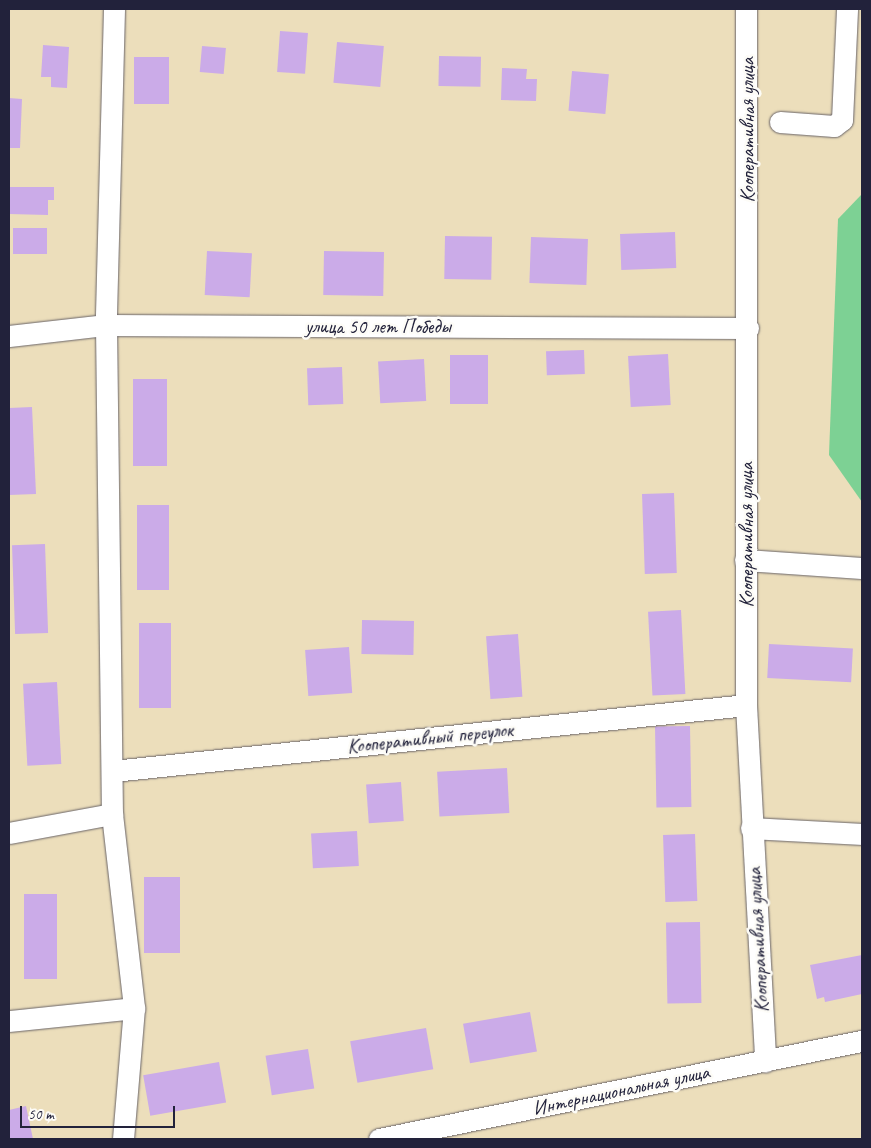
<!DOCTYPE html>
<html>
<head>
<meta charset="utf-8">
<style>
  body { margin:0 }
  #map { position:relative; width:871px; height:1148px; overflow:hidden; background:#ecdebb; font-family:Caveat,sans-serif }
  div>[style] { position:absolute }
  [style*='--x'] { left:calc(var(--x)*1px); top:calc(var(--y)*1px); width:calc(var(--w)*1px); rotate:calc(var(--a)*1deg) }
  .green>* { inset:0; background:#7dd194 }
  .building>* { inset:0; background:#cbabe8; transform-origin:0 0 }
  .roads { filter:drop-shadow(0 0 1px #696468) drop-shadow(0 0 1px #696468) }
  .minor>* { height:21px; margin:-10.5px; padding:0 10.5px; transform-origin:10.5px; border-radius:10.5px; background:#fff }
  span { translate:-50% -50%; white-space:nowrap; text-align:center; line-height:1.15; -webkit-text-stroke:5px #fdfcf7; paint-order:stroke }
  .street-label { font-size:20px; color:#22223b }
  .frame { position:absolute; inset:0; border:10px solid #22223b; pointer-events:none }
  .scale { position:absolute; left:20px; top:1106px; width:155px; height:22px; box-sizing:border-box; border:2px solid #22223b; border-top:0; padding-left:6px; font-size:15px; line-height:18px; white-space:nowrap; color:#22223b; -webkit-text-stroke:4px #fdfcf7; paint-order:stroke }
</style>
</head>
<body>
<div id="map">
  <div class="green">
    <i style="clip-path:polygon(862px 194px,862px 502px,829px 455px,838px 219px)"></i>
  </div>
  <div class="building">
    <i style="left:280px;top:31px;width:28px;height:41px;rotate:4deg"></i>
    <i style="left:337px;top:42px;width:47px;height:41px;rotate:5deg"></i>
    <i style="clip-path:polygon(43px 45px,69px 47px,67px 88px,51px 87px,51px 77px,41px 77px)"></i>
    <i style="left:202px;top:46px;width:24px;height:26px;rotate:5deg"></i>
    <i style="left:439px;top:56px;width:42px;height:30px;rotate:1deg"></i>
    <i style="left:134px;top:57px;width:35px;height:47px"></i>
    <i style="clip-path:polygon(502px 68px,527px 69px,526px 79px,537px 79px,536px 101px,501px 100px)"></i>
    <i style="left:572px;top:71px;width:37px;height:40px;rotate:5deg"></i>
    <i style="clip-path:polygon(9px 98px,22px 99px,20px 148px,9px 148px)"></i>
    <i style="clip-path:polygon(9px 187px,54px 187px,54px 200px,48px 200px,48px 215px,9px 214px)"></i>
    <i style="left:13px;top:228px;width:34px;height:26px"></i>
    <i style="left:675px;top:232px;width:36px;height:55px;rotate:88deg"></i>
    <i style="left:445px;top:236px;width:47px;height:43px;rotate:1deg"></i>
    <i style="left:531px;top:237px;width:57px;height:46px;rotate:2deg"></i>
    <i style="left:207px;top:251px;width:45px;height:44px;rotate:3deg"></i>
    <i style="left:324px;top:251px;width:60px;height:44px;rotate:1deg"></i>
    <i style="left:584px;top:350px;width:24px;height:38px;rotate:88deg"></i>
    <i style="left:668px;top:354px;width:51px;height:40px;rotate:87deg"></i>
    <i style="left:450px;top:355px;width:38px;height:49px"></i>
    <i style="left:424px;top:359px;width:42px;height:46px;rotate:87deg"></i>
    <i style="left:342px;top:367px;width:37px;height:35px;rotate:88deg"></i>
    <i style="left:133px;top:379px;width:34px;height:87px"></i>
    <i style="clip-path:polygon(32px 407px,36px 494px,9px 495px,9px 408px)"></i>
    <i style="left:674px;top:493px;width:80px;height:32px;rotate:88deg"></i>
    <i style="left:137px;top:505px;width:32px;height:85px"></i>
    <i style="left:45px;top:544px;width:89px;height:33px;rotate:88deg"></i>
    <i style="left:681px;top:610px;width:84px;height:33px;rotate:87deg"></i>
    <i style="left:362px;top:620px;width:52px;height:34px;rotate:1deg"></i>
    <i style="left:139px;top:623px;width:32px;height:85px"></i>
    <i style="left:518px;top:634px;width:63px;height:32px;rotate:86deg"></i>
    <i style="left:769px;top:644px;width:84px;height:34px;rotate:3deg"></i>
    <i style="left:349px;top:647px;width:46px;height:44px;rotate:86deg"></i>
    <i style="left:57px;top:682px;width:82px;height:34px;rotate:87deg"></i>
    <i style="left:690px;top:726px;width:81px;height:35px;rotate:89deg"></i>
    <i style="left:507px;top:768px;width:45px;height:70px;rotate:87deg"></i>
    <i style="left:401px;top:782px;width:39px;height:35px;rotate:86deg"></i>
    <i style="left:357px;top:831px;width:35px;height:46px;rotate:87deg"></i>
    <i style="left:695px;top:834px;width:67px;height:32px;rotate:88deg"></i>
    <i style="left:144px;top:877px;width:36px;height:76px"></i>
    <i style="left:24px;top:894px;width:33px;height:85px"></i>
    <i style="left:700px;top:922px;width:81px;height:34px;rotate:89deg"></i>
    <i style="clip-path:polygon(862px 955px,862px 994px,825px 1002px,824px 997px,817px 999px,810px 965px)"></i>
    <i style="left:530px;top:1012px;width:40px;height:68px;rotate:80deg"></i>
    <i style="left:426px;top:1028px;width:42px;height:77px;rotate:80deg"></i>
    <i style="left:308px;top:1049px;width:40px;height:43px;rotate:81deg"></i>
    <i style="left:219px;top:1062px;width:41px;height:77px;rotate:80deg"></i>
    <i style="clip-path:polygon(26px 1106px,33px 1139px,9px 1139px,9px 1110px)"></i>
  </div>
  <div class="roads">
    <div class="minor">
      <i style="--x:114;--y:9;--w:316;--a:91.5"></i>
      <i style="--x:106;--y:325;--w:489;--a:89.3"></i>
      <i style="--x:112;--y:814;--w:195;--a:83.5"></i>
      <i style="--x:134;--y:1008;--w:131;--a:94.8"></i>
      <i style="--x:746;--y:9;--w:696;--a:90"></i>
      <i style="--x:746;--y:705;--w:357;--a:86.9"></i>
      <i style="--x:780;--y:122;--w:54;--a:4.2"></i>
      <i style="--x:834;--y:126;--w:10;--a:-37"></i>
      <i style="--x:842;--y:120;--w:111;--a:-87.4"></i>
      <i style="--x:9;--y:336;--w:98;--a:-6.5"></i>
      <i style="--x:106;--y:325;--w:642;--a:0.27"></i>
      <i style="--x:745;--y:560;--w:117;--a:3.9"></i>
      <i style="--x:113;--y:771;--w:636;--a:-5.95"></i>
      <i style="--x:751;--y:828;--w:111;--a:3.1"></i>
      <i style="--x:9;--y:833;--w:105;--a:-10.5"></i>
      <i style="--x:9;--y:1021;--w:126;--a:-5.9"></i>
      <i style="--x:379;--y:1139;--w:493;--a:-11.5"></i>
    </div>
  </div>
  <div class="street-label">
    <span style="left:747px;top:130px;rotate:-90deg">Кооперативная улица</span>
    <span style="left:378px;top:326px">улица 50 лет Победы</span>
    <span style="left:746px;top:535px;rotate:-90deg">Кооперативная улица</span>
    <span style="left:430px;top:738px;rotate:-6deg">Кооперативный переулок</span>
    <span style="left:758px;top:940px;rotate:-93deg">Кооперативная улица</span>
    <span style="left:621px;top:1090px;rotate:-12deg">Интернациональная улица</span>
  </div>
  <div class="frame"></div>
  <div class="scale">50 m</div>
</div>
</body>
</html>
